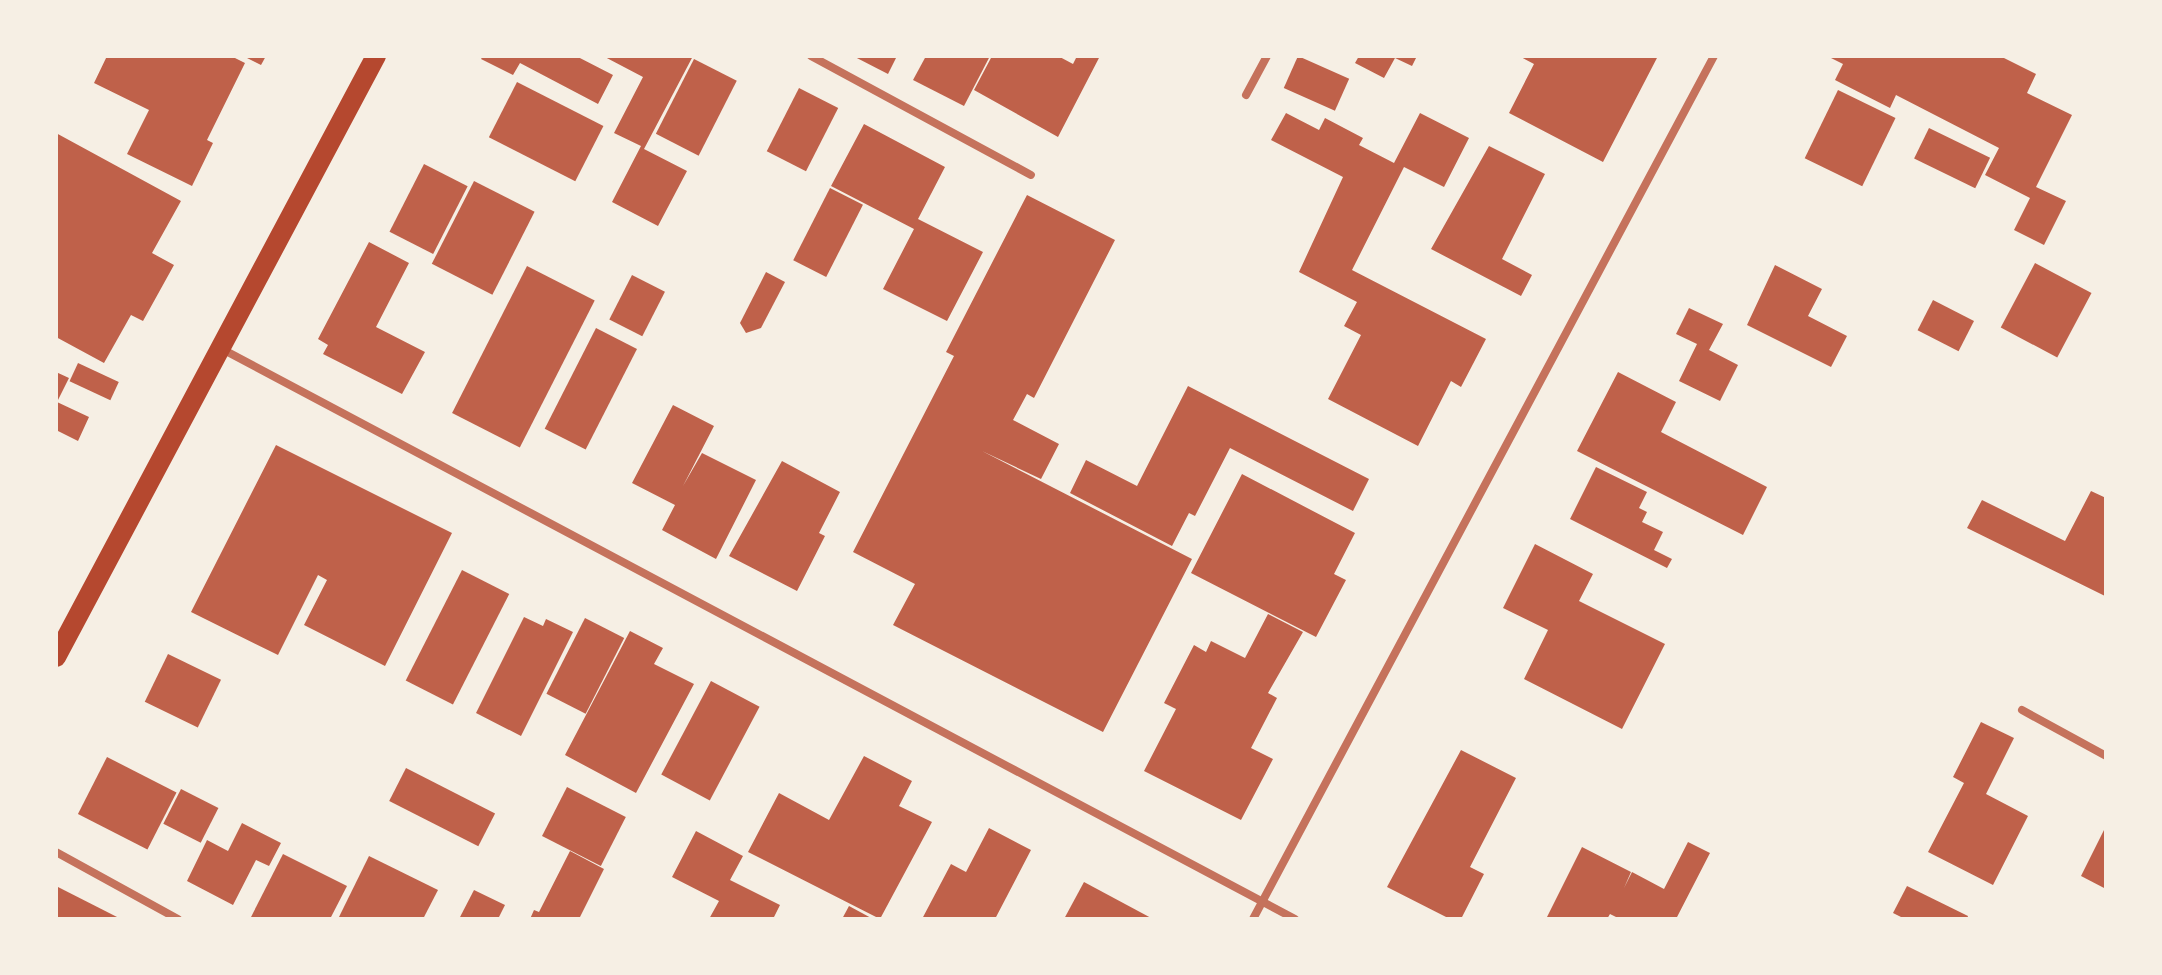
<!DOCTYPE html>
<html>
<head>
<meta charset="utf-8">
<style>
  body { margin:0 }
  #map { position:relative; width:2162px; height:975px; overflow:hidden; background:#f6efe4; font-family:"Varela Round",sans-serif }
  div>[style] { position:absolute }
  [style*='--x'] { left:calc(var(--x)*1px); top:calc(var(--y)*1px); width:calc(var(--w)*1px); rotate:calc(var(--a)*1deg) }
  .building>* { inset:0; background:#bf614a; transform-origin:0 0 }
  .minor>* { height:8px; margin:-4px; padding:0 4px; transform-origin:4px; border-radius:4px; background:#c5725c }
  .primary>* { height:20px; margin:-10px; padding:0 10px; transform-origin:10px; border-radius:10px; background:#b5482f }
  span { translate:-50% -50%; white-space:nowrap; text-align:center; line-height:1.15; -webkit-text-stroke:6px #f6efe4; paint-order:stroke }
  .frame { position:absolute; inset:0; border:58px solid #f6efe4; pointer-events:none }
</style>
</head>
<body>
<div id="map">
  <div class="building">
    <i style="clip-path:polygon(107px 56px,231px 56px,245px 63px,207px 140px,213px 143px,192px 186px,127px 154px,149px 110px,94px 83px)"></i>
    <i style="clip-path:polygon(243px 56px,266px 56px,261px 65px)"></i>
    <i style="clip-path:polygon(483px 56px,576px 56px,613px 75px,598px 104px,520px 63px,513px 75px,481px 59px)"></i>
    <i style="clip-path:polygon(603px 56px,693px 56px,644px 149px,687px 171px,658px 226px,612px 202px,641px 146px,614px 133px,643px 77px)"></i>
    <i style="clip-path:polygon(853px 56px,897px 56px,888px 74px)"></i>
    <i style="clip-path:polygon(926px 56px,990px 56px,964px 106px,913px 80px)"></i>
    <i style="clip-path:polygon(992px 56px,1058px 56px,1073px 64px,1077px 56px,1100px 56px,1058px 137px,974px 90px)"></i>
    <i style="left:1298px;top:56px;width:56px;height:35px;rotate:24deg"></i>
    <i style="clip-path:polygon(1359px 56px,1417px 56px,1412px 66px,1395px 58px,1384px 78px,1355px 63px)"></i>
    <i style="clip-path:polygon(1519px 56px,1658px 56px,1603px 162px,1509px 113px,1534px 64px)"></i>
    <i style="clip-path:polygon(1827px 56px,2000px 56px,2036px 74px,2027px 93px,2072px 115px,2036px 187px,2066px 201px,2044px 245px,2014px 230px,2030px 198px,1985px 175px,1999px 148px,1896px 95px,1890px 108px,1835px 80px,1843px 64px)"></i>
    <i style="left:694px;top:59px;width:48px;height:84px;rotate:27deg"></i>
    <i style="left:517px;top:82px;width:97px;height:62px;rotate:27deg"></i>
    <i style="left:799px;top:88px;width:44px;height:71px;rotate:27deg"></i>
    <i style="left:1838px;top:90px;width:64px;height:76px;rotate:26deg"></i>
    <i style="clip-path:polygon(1286px 113px,1319px 130px,1325px 118px,1363px 138px,1359px 145px,1394px 163px,1420px 113px,1469px 138px,1444px 187px,1404px 167px,1352px 270px,1486px 339px,1461px 387px,1451px 381px,1418px 446px,1328px 399px,1361px 335px,1344px 326px,1357px 302px,1299px 272px,1343px 177px,1271px 140px)"></i>
    <i style="clip-path:polygon(864px 124px,945px 167px,918px 219px,983px 252px,947px 321px,883px 289px,914px 229px,831px 186px)"></i>
    <i style="left:1929px;top:128px;width:68px;height:34px;rotate:26deg"></i>
    <i style="clip-path:polygon(56px 133px,181px 201px,152px 253px,174px 265px,143px 321px,131px 315px,104px 363px,56px 337px)"></i>
    <i style="clip-path:polygon(1489px 146px,1545px 174px,1502px 259px,1532px 275px,1521px 296px,1431px 249px)"></i>
    <i style="left:424px;top:164px;width:49px;height:76px;rotate:27deg"></i>
    <i style="left:474px;top:181px;width:68px;height:93px;rotate:27deg"></i>
    <i style="left:830px;top:188px;width:37px;height:81px;rotate:27deg"></i>
    <i style="clip-path:polygon(1027px 195px,1115px 240px,1034px 398px,1027px 394px,1013px 420px,1059px 444px,1041px 479px,982px 451px,1192px 559px,1103px 732px,893px 625px,915px 584px,853px 552px,954px 356px,946px 352px)"></i>
    <i style="clip-path:polygon(369px 242px,409px 263px,376px 327px,425px 352px,402px 394px,323px 354px,328px 345px,318px 339px)"></i>
    <i style="left:2035px;top:263px;width:64px;height:73px;rotate:28deg"></i>
    <i style="clip-path:polygon(1775px 265px,1822px 289px,1808px 316px,1847px 336px,1831px 367px,1747px 325px)"></i>
    <i style="left:527px;top:266px;width:76px;height:165px;rotate:27deg"></i>
    <i style="clip-path:polygon(766px 272px,785px 282px,761px 328px,746px 333px,740px 323px)"></i>
    <i style="left:632px;top:275px;width:37px;height:50px;rotate:27deg"></i>
    <i style="left:1933px;top:300px;width:46px;height:34px;rotate:27deg"></i>
    <i style="clip-path:polygon(1689px 308px,1723px 324px,1709px 350px,1738px 365px,1720px 401px,1679px 381px,1697px 344px,1676px 334px)"></i>
    <i style="left:596px;top:328px;width:46px;height:113px;rotate:27deg"></i>
    <i style="left:78px;top:363px;width:45px;height:20px;rotate:25deg"></i>
    <i style="clip-path:polygon(56px 372px,69px 378px,57px 402px,89px 417px,78px 441px,56px 430px)"></i>
    <i style="clip-path:polygon(1618px 372px,1676px 402px,1661px 432px,1767px 487px,1743px 535px,1577px 451px)"></i>
    <i style="clip-path:polygon(1188px 386px,1369px 479px,1353px 511px,1230px 448px,1195px 516px,1189px 513px,1172px 546px,1070px 493px,1086px 460px,1137px 486px)"></i>
    <i style="clip-path:polygon(673px 405px,714px 426px,683px 486px,702px 453px,756px 480px,716px 559px,662px 530px,675px 505px,632px 483px)"></i>
    <i style="clip-path:polygon(276px 445px,452px 533px,385px 666px,304px 625px,327px 580px,318px 575px,278px 655px,191px 612px)"></i>
    <i style="clip-path:polygon(782px 461px,840px 492px,819px 533px,825px 536px,797px 591px,729px 556px)"></i>
    <i style="clip-path:polygon(1596px 467px,1647px 492px,1639px 508px,1647px 512px,1642px 522px,1663px 532px,1654px 550px,1672px 559px,1667px 568px,1570px 519px)"></i>
    <i style="clip-path:polygon(1242px 474px,1355px 533px,1334px 574px,1346px 580px,1316px 637px,1191px 573px)"></i>
    <i style="clip-path:polygon(2091px 491px,2106px 498px,2105px 596px,1967px 528px,1982px 500px,2065px 541px)"></i>
    <i style="clip-path:polygon(1535px 544px,1593px 574px,1579px 601px,1665px 644px,1622px 729px,1524px 679px,1548px 630px,1503px 608px)"></i>
    <i style="left:462px;top:570px;width:53px;height:124px;rotate:27deg"></i>
    <i style="clip-path:polygon(1268px 614px,1303px 632px,1268px 693px,1277px 698px,1251px 748px,1273px 759px,1241px 820px,1144px 771px,1176px 709px,1164px 703px,1194px 645px,1206px 652px,1211px 641px,1245px 658px)"></i>
    <i style="clip-path:polygon(524px 617px,543px 626px,546px 619px,573px 632px,521px 736px,476px 713px)"></i>
    <i style="left:585px;top:618px;width:44px;height:85px;rotate:27deg"></i>
    <i style="clip-path:polygon(630px 631px,663px 648px,654px 664px,694px 684px,636px 793px,565px 755px)"></i>
    <i style="left:168px;top:654px;width:59px;height:53px;rotate:26deg"></i>
    <i style="left:711px;top:681px;width:55px;height:106px;rotate:28deg"></i>
    <i style="clip-path:polygon(1981px 722px,2014px 738px,1986px 794px,2028px 816px,1993px 885px,1928px 852px,1964px 783px,1953px 777px)"></i>
    <i style="clip-path:polygon(1461px 750px,1516px 778px,1470px 867px,1484px 874px,1461px 919px,1450px 919px,1387px 887px)"></i>
    <i style="clip-path:polygon(864px 756px,912px 781px,899px 806px,932px 822px,880px 919px,748px 852px,779px 793px,829px 820px)"></i>
    <i style="left:107px;top:757px;width:78px;height:64px;rotate:27deg"></i>
    <i style="left:406px;top:768px;width:100px;height:37px;rotate:27deg"></i>
    <i style="left:567px;top:787px;width:66px;height:55px;rotate:27deg"></i>
    <i style="left:181px;top:789px;width:42px;height:39px;rotate:27deg"></i>
    <i style="clip-path:polygon(242px 823px,281px 843px,269px 866px,256px 860px,233px 905px,187px 881px,207px 840px,228px 851px)"></i>
    <i style="clip-path:polygon(2106px 826px,2106px 889px,2081px 876px)"></i>
    <i style="clip-path:polygon(989px 828px,1031px 850px,995px 919px,922px 919px,951px 864px,966px 872px)"></i>
    <i style="clip-path:polygon(696px 831px,743px 856px,730px 880px,780px 905px,773px 919px,709px 919px,719px 901px,672px 877px)"></i>
    <i style="clip-path:polygon(1688px 842px,1710px 853px,1676px 919px,1620px 919px,1610px 914px,1607px 919px,1546px 919px,1582px 847px,1631px 872px,1624px 888px,1632px 872px,1664px 889px)"></i>
    <i style="clip-path:polygon(570px 851px,604px 869px,579px 919px,530px 919px,534px 910px,539px 912px)"></i>
    <i style="clip-path:polygon(283px 854px,347px 886px,330px 919px,250px 919px)"></i>
    <i style="clip-path:polygon(369px 856px,438px 890px,423px 919px,338px 919px)"></i>
    <i style="clip-path:polygon(1084px 882px,1153px 919px,1064px 919px)"></i>
    <i style="clip-path:polygon(56px 886px,121px 919px,56px 919px)"></i>
    <i style="clip-path:polygon(1907px 886px,1968px 916px,1967px 919px,1905px 919px,1893px 913px)"></i>
    <i style="clip-path:polygon(474px 890px,505px 905px,498px 919px,459px 919px)"></i>
    <i style="clip-path:polygon(849px 906px,873px 919px,842px 919px)"></i>
  </div>
  <div class="minor">
    <i style="--x:811;--y:56;--w:250;--a:28.4"></i>
    <i style="--x:1246;--y:95;--w:44;--a:-61.7"></i>
    <i style="--x:222;--y:349;--w:1215;--a:27.98"></i>
    <i style="--x:2022;--y:710;--w:96;--a:28.7"></i>
    <i style="--x:56;--y:852;--w:139;--a:28.8"></i>
    <i style="--x:1253;--y:919;--w:978;--a:-61.89"></i>
  </div>
  <div class="primary">
    <i style="--x:56;--y:657;--w:681;--a:-61.97"></i>
  </div>
  <div class="frame"></div>
</div>
</body>
</html>
